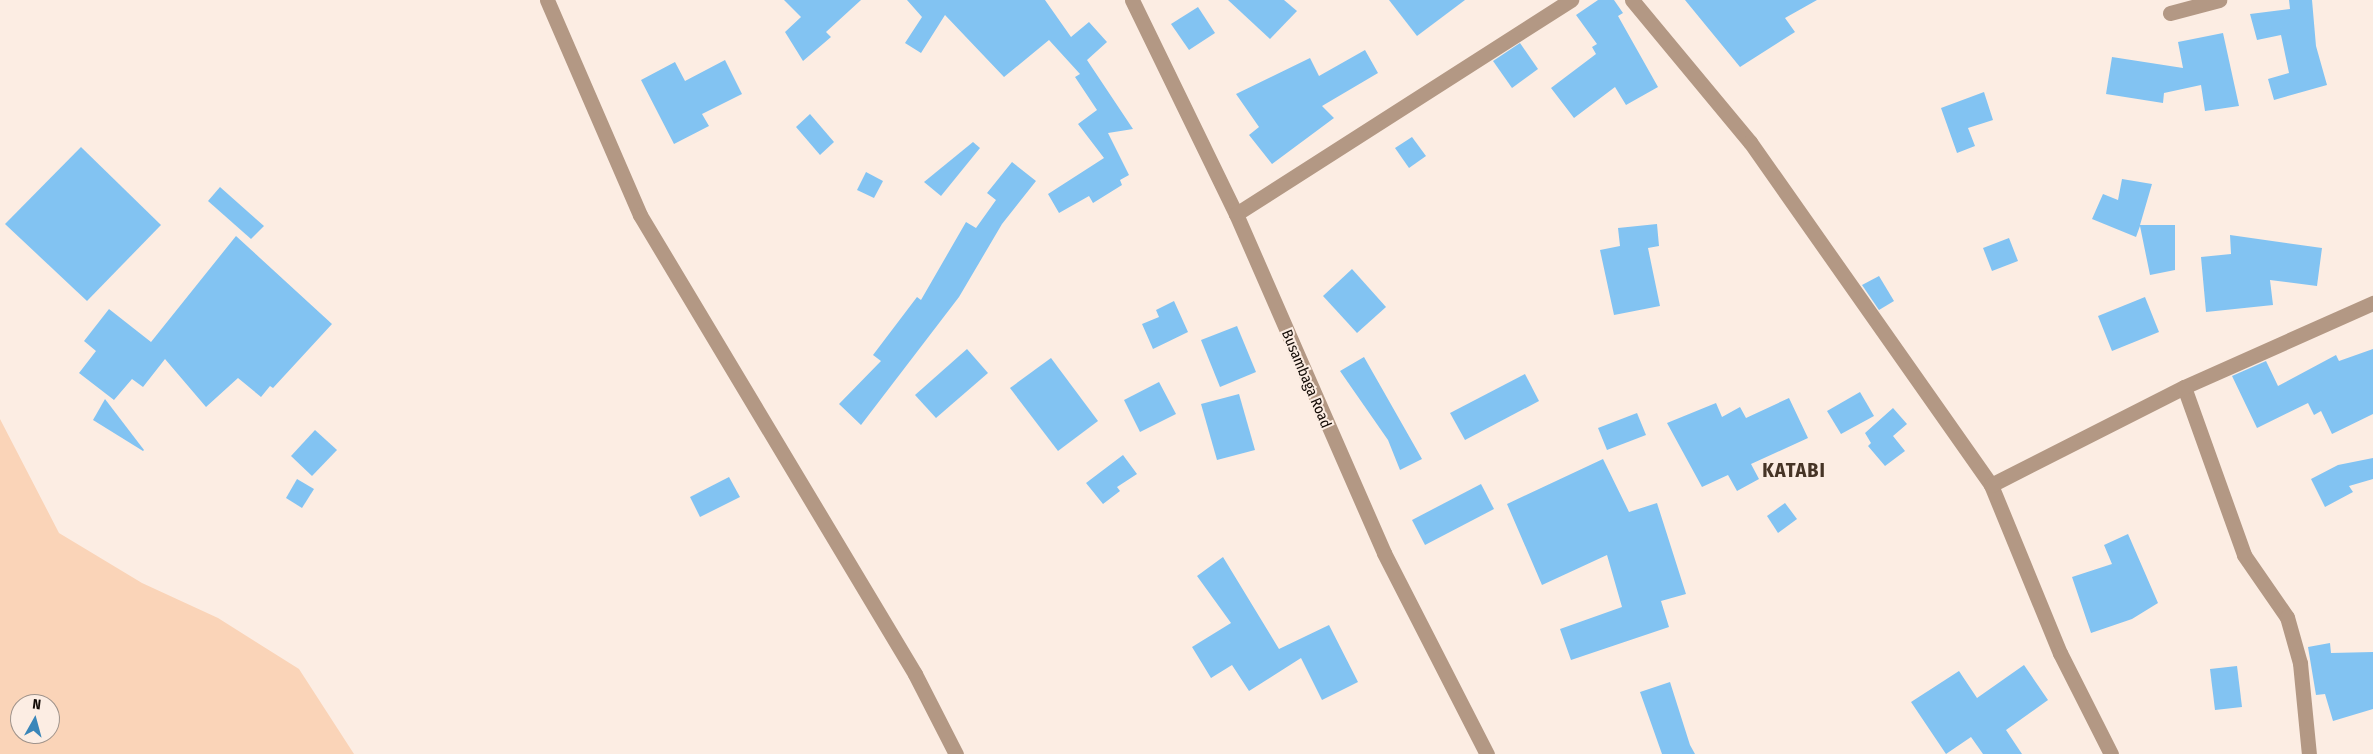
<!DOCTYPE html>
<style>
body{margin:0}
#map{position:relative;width:2373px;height:754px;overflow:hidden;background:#fcede3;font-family:"Fira Sans Condensed",sans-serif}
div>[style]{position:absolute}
.green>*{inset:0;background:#fad4b8}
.building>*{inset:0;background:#82c3f2}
.minor>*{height:15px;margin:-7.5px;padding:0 7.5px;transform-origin:7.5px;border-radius:7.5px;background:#b39884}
span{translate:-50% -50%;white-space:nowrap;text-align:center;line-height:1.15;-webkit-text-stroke:4px #fcede3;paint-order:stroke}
.street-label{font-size:15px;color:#130b06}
.district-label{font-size:20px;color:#463426;font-weight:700;letter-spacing:1px}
.north{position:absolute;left:10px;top:694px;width:50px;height:50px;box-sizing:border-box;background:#fcede3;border:1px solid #9f938b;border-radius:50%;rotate:7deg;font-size:14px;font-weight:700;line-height:20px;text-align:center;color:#130b06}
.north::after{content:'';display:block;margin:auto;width:18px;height:22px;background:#3a86b9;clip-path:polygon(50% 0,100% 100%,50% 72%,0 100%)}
</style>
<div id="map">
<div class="green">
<div style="clip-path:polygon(evenodd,0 419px,59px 533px,142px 583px,218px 618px,299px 669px,354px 754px,0 754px,0 419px,20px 704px,50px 704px,50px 734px,20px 734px,20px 704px)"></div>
</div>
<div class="building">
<div style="clip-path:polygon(784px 0,861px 0,826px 32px,831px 37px,803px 61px,785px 32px,801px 17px)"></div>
<div style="clip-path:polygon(907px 0,1045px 0,1071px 37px,1089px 22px,1107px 42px,1087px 60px,1133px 129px,1108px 133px,1129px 175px,1120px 180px,1122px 185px,1093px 203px,1089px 196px,1059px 213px,1048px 194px,1104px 158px,1078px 124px,1097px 110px,1075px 77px,1080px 74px,1049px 40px,1004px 77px,945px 15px,921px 53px,905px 43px,922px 17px)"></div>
<div style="clip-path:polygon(1228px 0,1284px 0,1297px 11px,1270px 39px)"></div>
<div style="clip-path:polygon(1389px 0,1465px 0,1417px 36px)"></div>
<div style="clip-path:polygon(1598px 0,1614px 0,1623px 13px,1618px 16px,1658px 87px,1626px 105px,1615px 87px,1574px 118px,1551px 88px,1596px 54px,1592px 47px,1597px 44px,1576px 15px)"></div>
<div style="clip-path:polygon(1685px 0,1817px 0,1785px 18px,1795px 32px,1740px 67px)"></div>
<div style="clip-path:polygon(2289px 0,2312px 0,2316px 46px,2327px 85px,2274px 100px,2268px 79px,2289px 73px,2281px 35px,2257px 40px,2250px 14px,2290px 9px)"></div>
<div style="clip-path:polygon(1198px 7px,1215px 33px,1189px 50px,1171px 24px)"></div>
<div style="clip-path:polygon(2223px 33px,2239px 106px,2205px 111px,2201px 85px,2164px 93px,2163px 103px,2106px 94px,2112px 57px,2183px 68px,2178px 42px)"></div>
<div style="clip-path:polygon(1520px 43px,1538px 69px,1512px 88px,1493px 61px)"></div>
<div style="clip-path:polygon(1365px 50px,1378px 73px,1322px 106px,1334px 118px,1272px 164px,1249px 135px,1259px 127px,1236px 94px,1310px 58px,1319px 76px)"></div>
<div style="clip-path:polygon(725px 60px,742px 94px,702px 114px,709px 126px,674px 144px,641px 80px,675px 62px,685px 81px)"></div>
<div style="clip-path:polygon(1984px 92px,1993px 120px,1968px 128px,1975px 146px,1957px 153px,1941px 108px)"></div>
<div style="clip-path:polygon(810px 114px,834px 142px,820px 155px,796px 127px)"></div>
<div style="clip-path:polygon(1412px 137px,1426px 156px,1409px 168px,1395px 148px)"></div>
<div style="clip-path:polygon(973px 142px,980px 148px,941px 196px,924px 182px)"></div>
<div style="clip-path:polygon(81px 147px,161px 225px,87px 301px,5px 224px)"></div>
<div style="clip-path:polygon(1012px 162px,1036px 181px,1002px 224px,959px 297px,861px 425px,839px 404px,881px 361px,873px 355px,917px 297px,921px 300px,966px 222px,976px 228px,996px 200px,987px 193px)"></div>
<div style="clip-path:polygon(866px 172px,883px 181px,874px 198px,857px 190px)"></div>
<div style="clip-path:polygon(2122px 179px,2152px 184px,2140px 225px,2175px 225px,2175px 270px,2150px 275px,2140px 226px,2136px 237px,2092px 219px,2103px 194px,2118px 200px)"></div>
<div style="clip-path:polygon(220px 187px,264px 226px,251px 239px,208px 201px)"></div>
<div style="clip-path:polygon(1657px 224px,1659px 246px,1648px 248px,1660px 306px,1614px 315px,1600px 250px,1620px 246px,1618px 228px)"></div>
<div style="clip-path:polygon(2230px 235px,2322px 248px,2317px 286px,2270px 280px,2273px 305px,2206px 312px,2201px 257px,2231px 254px)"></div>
<div style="clip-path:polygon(236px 236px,332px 324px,273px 388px,270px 386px,261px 397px,238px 378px,206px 407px,165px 359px,143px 387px,132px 379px,114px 400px,79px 373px,96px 351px,84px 341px,109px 309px,151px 342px)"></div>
<div style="clip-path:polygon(2009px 238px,2018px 261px,1992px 271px,1983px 248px)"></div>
<div style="clip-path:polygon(1352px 269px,1386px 307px,1357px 333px,1323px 296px)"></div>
<div style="clip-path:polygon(1879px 276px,1894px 301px,1879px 310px,1862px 285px)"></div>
<div style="clip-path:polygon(2145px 297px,2159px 332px,2112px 351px,2098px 316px)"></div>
<div style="clip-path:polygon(1174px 301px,1188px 332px,1153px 349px,1142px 324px,1159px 317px,1156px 310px)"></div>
<div style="clip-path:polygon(1237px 326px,1256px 372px,1220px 387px,1201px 340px)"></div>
<div style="clip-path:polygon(967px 349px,988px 373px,936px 418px,915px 395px)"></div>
<div style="clip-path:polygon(2373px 349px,2373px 414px,2332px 434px,2321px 411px,2314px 415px,2308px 403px,2257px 428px,2232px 376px,2266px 361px,2278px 386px,2336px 355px,2339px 361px)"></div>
<div style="clip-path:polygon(1364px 357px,1422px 459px,1400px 470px,1388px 440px,1340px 371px)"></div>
<div style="clip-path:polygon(1051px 358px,1098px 421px,1058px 451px,1010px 388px)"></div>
<div style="clip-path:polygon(1525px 374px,1539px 401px,1465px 440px,1450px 413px)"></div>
<div style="clip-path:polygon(1159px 382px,1176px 414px,1140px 432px,1124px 400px)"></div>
<div style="clip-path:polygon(1860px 392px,1874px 416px,1841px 434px,1827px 411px)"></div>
<div style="clip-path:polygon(1239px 394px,1255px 450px,1217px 460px,1201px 404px)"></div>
<div style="clip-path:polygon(1789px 398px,1808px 438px,1751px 464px,1759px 479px,1737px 491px,1728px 475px,1702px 487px,1667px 423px,1716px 403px,1722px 417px,1740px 407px,1746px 418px)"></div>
<div style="clip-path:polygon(105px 399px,144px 450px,143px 451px,93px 420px)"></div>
<div style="clip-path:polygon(1893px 408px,1907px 424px,1893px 436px,1905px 451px,1885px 466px,1868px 446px,1871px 443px,1865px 433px)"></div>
<div style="clip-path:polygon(1637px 413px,1646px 435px,1607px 450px,1598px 428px)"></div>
<div style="clip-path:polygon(315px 430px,337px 450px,312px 476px,291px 456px)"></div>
<div style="clip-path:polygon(1123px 455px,1137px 474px,1117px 487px,1120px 491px,1103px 504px,1086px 483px)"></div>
<div style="clip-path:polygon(2373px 458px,2373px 479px,2349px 486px,2353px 492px,2325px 507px,2311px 479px,2338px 465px)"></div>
<div style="clip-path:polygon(1603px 459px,1629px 512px,1657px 503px,1686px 594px,1661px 601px,1669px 627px,1571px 660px,1560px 629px,1622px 607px,1607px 555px,1542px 585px,1507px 504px)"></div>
<div style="clip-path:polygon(729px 477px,740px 497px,700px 517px,690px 497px)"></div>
<div style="clip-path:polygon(297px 479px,314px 489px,302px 508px,286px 498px)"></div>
<div style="clip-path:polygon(1481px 484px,1494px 509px,1425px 545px,1412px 520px)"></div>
<div style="clip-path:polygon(1785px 503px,1797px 519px,1778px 533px,1767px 516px)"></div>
<div style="clip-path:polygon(2128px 534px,2158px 603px,2132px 619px,2091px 633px,2072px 577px,2112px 564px,2104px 545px)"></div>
<div style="clip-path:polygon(1223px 557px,1279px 649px,1329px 625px,1358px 682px,1322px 700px,1301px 658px,1249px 691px,1232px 665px,1211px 678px,1192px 647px,1231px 623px,1197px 576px)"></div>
<div style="clip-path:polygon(2330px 643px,2331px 653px,2373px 652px,2373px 709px,2333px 721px,2325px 694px,2316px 695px,2308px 647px)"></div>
<div style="clip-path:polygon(2024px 665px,2048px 700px,2006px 730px,2022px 754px,1983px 754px,1971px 737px,1946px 754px,1911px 702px,1959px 671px,1977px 698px)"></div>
<div style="clip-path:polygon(2237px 666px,2242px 707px,2215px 710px,2210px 669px)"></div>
<div style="clip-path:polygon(1670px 682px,1690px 745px,1695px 754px,1662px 754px,1640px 692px)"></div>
</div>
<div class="minor">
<div style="left:547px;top:0;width:234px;rotate:66.6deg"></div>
<div style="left:640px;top:215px;width:535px;rotate:59.07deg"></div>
<div style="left:915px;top:674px;width:90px;rotate:62.9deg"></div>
<div style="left:1132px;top:0;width:238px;rotate:64.1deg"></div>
<div style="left:1236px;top:214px;width:370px;rotate:66.4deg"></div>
<div style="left:1384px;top:553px;width:226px;rotate:62.9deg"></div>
<div style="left:1632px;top:0;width:185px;rotate:50.3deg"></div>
<div style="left:1750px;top:142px;width:419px;rotate:54.9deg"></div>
<div style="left:1991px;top:485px;width:182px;rotate:67.7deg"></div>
<div style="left:2060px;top:653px;width:113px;rotate:63.2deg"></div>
<div style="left:2170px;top:13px;width:51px;rotate:-14.9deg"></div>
<div style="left:1236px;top:214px;width:398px;rotate:-32.6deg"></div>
<div style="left:2184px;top:387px;width:178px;rotate:70.3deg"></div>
<div style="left:2244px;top:555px;width:75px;rotate:55.3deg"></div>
<div style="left:2287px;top:617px;width:48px;rotate:74.2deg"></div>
<div style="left:2300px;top:663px;width:91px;rotate:84.4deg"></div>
<div style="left:1991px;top:485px;width:216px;rotate:-26.9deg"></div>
<div style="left:2184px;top:387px;width:207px;rotate:-24deg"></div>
</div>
<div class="street-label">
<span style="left:1306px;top:379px;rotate:67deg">Busambaga Road</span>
</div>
<div class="district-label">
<span style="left:1794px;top:470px">KATABI</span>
</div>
<div class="north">N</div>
</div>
